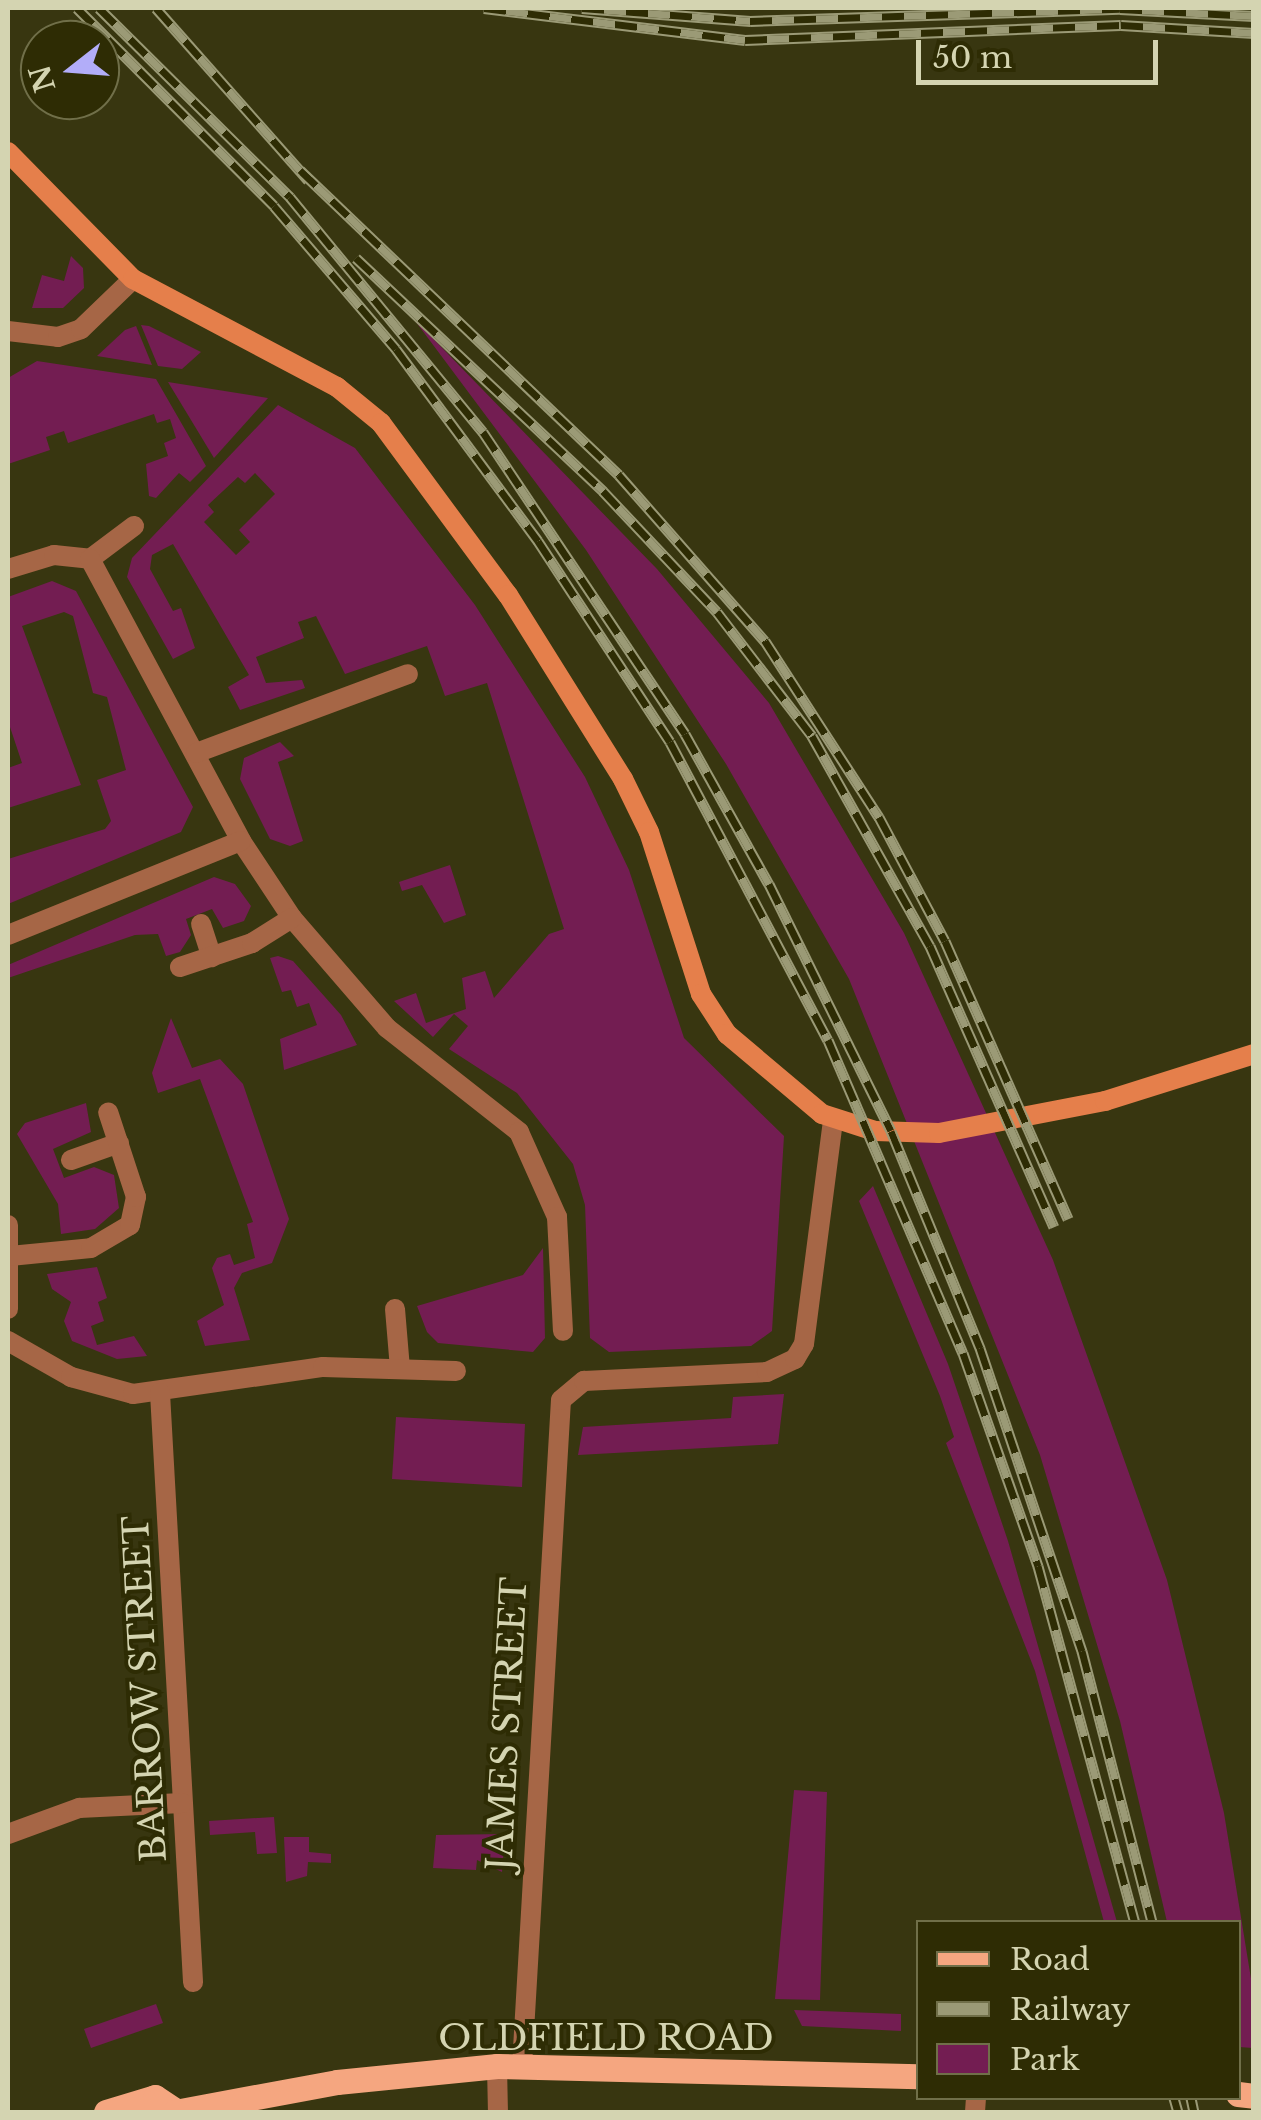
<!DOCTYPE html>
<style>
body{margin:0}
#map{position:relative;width:1261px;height:2120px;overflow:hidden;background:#383610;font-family:"Libre Baskerville",serif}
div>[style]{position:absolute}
.green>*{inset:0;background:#731d52}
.minor>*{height:20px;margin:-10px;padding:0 10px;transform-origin:10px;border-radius:10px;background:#a66646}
.secondary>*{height:20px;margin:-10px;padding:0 10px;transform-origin:10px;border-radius:10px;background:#e57f4b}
.primary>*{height:25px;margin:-12.5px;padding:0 12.5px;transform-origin:12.5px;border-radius:12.5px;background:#f5a680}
.rail>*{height:11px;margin-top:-5.5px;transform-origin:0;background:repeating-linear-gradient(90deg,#2e2c04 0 22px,#9b9a76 0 44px);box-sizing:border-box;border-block:2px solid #9b9a76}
span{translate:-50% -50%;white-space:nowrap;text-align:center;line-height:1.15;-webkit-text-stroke:8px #2e2c04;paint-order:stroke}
.street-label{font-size:35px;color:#d4d4b1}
.frame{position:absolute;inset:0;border:10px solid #d4d4b1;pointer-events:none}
.legend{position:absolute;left:916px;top:1920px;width:325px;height:180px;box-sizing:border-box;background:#2e2c04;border:2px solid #706f49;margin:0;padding:12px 18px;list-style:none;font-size:30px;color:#d4d4b1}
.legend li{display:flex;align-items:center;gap:20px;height:50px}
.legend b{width:50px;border:2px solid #706f49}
.north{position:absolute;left:20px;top:20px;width:100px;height:100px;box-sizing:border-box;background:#2e2c04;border:2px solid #706f49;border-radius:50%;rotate:253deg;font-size:28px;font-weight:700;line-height:40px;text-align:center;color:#d4d4b1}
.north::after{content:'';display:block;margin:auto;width:35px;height:45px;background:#b2adf9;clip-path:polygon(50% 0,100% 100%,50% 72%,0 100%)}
.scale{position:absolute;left:916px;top:40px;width:242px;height:45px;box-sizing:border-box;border:5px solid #d4d4b1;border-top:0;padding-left:12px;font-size:30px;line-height:35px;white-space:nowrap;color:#d4d4b1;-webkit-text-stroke:8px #2e2c04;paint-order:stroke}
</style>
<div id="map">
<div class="green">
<div style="clip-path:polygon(71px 256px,83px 268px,84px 288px,63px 308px,32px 308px,42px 275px,64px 281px)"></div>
<div style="clip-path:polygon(413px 318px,657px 569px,769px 703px,904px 933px,1053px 1260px,1167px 1580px,1224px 1813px,1253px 1991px,1253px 2048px,1239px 2047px,1238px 1922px,1167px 1922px,1120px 1721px,1040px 1455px,849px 979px,726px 764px,586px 550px)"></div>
<div style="clip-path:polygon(141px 325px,149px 326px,201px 352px,182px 369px,158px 366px)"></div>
<div style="clip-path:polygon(136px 326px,152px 365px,97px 356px,125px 330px)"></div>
<div style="clip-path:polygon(37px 361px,156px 379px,206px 466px,190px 482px,179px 473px,156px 498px,149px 496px,146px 464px,168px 456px,164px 443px,176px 438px,170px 419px,157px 423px,154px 414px,68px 443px,64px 431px,46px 437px,50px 450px,8px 464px,8px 378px)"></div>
<div style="clip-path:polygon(168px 382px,268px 398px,214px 458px)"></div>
<div style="clip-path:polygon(evenodd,278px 405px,355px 448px,475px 605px,585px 777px,629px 870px,684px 1038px,784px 1136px,772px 1331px,751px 1346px,609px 1352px,590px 1338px,585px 1205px,573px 1164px,517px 1093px,449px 1049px,468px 1026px,454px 1014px,433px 1037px,394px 1001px,416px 993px,426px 1023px,466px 1009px,462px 978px,485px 971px,494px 998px,549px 934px,564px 929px,487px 683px,445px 696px,427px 646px,345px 674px,316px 616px,298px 622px,304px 638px,256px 657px,266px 683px,302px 680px,305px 688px,240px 710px,228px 687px,249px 675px,173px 544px,152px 555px,150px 569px,173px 611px,181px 608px,195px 648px,173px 659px,127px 577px,132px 558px,278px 405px,255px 473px,275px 494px,239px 530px,250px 542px,236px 555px,204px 522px,214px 512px,208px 505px,238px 477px,245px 483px,255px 473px)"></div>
<div style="clip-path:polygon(52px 581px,76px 591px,193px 807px,181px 832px,8px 904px,8px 859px,105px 829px,111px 821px,97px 780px,126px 770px,107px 697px,93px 693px,73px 616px,64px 612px,22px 626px,81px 785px,8px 808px,8px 768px,22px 763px,8px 721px,8px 597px)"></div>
<div style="clip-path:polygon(280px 742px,294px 756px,278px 762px,303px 841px,290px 846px,270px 839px,240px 779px,244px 758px)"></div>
<div style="clip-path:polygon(450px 865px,466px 915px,444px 923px,422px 885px,402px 891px,399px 882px)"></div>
<div style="clip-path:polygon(214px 877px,235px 884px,251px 906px,244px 921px,223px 928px,212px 909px,186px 919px,191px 935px,180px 952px,166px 956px,158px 934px,135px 935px,8px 978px,8px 965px)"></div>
<div style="clip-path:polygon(278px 956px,293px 961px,341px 1015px,357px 1045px,284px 1070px,280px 1039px,317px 1025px,309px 1003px,297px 1007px,291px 990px,282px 992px,270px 958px)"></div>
<div style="clip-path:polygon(171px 1018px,192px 1068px,220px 1059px,243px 1084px,289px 1219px,272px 1263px,242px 1273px,234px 1288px,250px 1340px,205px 1346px,197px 1321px,224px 1305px,212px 1268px,217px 1258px,230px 1254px,234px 1265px,255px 1258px,247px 1224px,253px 1222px,200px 1079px,158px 1093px,152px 1073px)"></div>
<div style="clip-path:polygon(86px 1103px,91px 1132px,53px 1149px,64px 1178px,94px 1167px,114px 1175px,119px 1208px,95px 1229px,61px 1234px,58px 1204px,17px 1134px,25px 1123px)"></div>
<div style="clip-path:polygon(873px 1186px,948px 1364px,1008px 1541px,1117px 1922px,1104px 1922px,1035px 1671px,946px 1443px,954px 1437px,940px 1396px,859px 1201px)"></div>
<div style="clip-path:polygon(543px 1248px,545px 1338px,533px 1352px,438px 1343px,427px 1332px,417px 1306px,523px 1275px)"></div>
<div style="clip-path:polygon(97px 1267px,107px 1298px,98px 1302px,104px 1321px,91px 1326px,97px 1345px,134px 1336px,147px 1356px,117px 1359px,72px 1341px,64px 1321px,71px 1302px,52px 1289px,47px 1274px)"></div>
<div style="clip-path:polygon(784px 1394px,778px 1444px,578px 1455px,583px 1427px,731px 1418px,733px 1397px)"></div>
<div style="clip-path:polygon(396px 1417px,525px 1424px,522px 1487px,392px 1479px)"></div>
<div style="clip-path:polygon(794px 1790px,827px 1792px,820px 2000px,775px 1999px)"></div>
<div style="clip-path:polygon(274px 1817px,277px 1853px,257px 1854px,255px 1832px,210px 1835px,209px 1821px)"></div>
<div style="clip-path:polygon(505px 1834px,502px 1872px,477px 1860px,476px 1870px,433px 1868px,436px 1835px)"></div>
<div style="clip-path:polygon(284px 1837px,309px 1837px,309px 1852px,331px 1854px,331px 1863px,308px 1862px,307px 1876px,286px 1882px)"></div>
<div style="clip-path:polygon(156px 2004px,163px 2023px,91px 2048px,84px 2029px)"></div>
<div style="clip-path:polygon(794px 2010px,901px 2014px,901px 2031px,802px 2026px)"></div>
</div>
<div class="minor">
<div style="left:8px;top:331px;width:50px;rotate:6.8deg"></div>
<div style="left:58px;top:337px;width:24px;rotate:-19deg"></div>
<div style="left:81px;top:329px;width:72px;rotate:-43.9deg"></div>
<div style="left:90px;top:559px;width:55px;rotate:-36.9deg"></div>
<div style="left:8px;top:569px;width:48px;rotate:-16.9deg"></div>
<div style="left:54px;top:555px;width:36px;rotate:6deg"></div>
<div style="left:90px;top:559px;width:320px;rotate:61.8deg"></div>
<div style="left:241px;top:841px;width:92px;rotate:56.5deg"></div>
<div style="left:292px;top:918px;width:145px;rotate:49.2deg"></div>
<div style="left:387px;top:1028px;width:168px;rotate:38.2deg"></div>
<div style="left:519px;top:1132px;width:93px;rotate:65.9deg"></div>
<div style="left:557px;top:1217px;width:114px;rotate:87deg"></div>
<div style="left:196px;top:753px;width:226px;rotate:-20.4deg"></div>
<div style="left:201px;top:924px;width:35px;rotate:72deg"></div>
<div style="left:8px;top:935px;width:251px;rotate:-22deg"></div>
<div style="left:180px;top:967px;width:76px;rotate:-18.4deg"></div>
<div style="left:252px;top:943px;width:47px;rotate:-32deg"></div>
<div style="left:71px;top:1160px;width:51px;rotate:-19.5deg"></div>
<div style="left:8px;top:1225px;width:84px;rotate:90deg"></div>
<div style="left:10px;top:1256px;width:81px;rotate:-5.6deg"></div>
<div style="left:91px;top:1248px;width:45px;rotate:-30.5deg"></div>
<div style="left:130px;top:1225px;width:29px;rotate:-78deg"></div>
<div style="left:136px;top:1197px;width:89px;rotate:-108.2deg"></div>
<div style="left:395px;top:1309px;width:59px;rotate:85.2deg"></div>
<div style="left:8px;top:1341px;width:73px;rotate:29.7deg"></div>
<div style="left:71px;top:1377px;width:64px;rotate:15.3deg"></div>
<div style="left:133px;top:1394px;width:192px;rotate:-8.1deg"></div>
<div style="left:323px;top:1367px;width:133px;rotate:1.7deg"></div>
<div style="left:160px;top:1393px;width:590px;rotate:86.79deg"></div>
<div style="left:8px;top:1834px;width:76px;rotate:-20.1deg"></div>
<div style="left:79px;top:1808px;width:103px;rotate:-2.8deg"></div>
<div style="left:497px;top:2066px;width:46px;rotate:88.8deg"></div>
<div style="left:522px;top:2066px;width:667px;rotate:-86.65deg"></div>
<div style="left:561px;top:1400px;width:30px;rotate:-40deg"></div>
<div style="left:584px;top:1381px;width:183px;rotate:-2.8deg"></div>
<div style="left:767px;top:1372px;width:31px;rotate:-25deg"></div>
<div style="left:795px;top:1359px;width:17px;rotate:-59deg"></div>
<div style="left:804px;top:1344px;width:225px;rotate:-82.6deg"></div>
<div style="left:975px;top:2112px;width:14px;rotate:-86deg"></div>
</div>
<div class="secondary">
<div style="left:8px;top:152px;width:178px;rotate:45.5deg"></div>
<div style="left:133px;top:279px;width:231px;rotate:27.9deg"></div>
<div style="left:337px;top:387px;width:57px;rotate:39.3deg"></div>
<div style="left:381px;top:423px;width:214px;rotate:53.6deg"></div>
<div style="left:508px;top:595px;width:217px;rotate:58deg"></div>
<div style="left:623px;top:779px;width:59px;rotate:63.9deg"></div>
<div style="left:649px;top:832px;width:170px;rotate:72.2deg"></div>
<div style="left:701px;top:994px;width:48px;rotate:57deg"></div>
<div style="left:727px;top:1034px;width:124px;rotate:40.1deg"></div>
<div style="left:822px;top:1114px;width:56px;rotate:17.8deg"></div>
<div style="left:875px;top:1131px;width:64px;rotate:1.8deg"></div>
<div style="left:939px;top:1133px;width:169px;rotate:-10.9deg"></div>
<div style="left:1105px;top:1101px;width:156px;rotate:-17.5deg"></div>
</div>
<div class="primary">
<div style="left:1238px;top:2094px;width:16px;rotate:7deg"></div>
<div style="left:106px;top:2112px;width:51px;rotate:-17deg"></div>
<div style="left:155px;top:2097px;width:25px;rotate:34deg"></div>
<div style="left:175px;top:2112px;width:165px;rotate:-10.5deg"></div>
<div style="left:337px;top:2082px;width:161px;rotate:-5.7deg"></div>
<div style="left:497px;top:2066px;width:421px;rotate:1.4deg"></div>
</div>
<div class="rail">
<div style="left:77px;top:8px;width:279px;rotate:45.1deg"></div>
<div style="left:274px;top:206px;width:188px;rotate:49.5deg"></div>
<div style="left:396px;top:349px;width:239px;rotate:53.5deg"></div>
<div style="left:538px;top:541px;width:240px;rotate:56.7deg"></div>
<div style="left:670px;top:742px;width:337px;rotate:62.1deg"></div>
<div style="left:828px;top:1040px;width:341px;rotate:66.7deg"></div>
<div style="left:963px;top:1353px;width:226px;rotate:70.6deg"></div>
<div style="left:1038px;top:1566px;width:369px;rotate:74.8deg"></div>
<div style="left:99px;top:8px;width:269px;rotate:44.7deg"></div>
<div style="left:290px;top:197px;width:304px;rotate:50.6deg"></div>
<div style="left:483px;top:432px;width:363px;rotate:56.2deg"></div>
<div style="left:685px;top:734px;width:172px;rotate:60.8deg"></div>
<div style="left:769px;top:884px;width:275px;rotate:63.7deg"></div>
<div style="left:891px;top:1131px;width:235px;rotate:67.7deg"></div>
<div style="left:980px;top:1348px;width:320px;rotate:71.4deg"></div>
<div style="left:1082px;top:1651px;width:280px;rotate:75.5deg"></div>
<div style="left:156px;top:8px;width:230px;rotate:48.5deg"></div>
<div style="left:484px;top:8px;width:263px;rotate:7deg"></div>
<div style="left:745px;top:40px;width:376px;rotate:-2.3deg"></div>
<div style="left:1121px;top:25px;width:133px;rotate:3.4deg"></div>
<div style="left:582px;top:8px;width:169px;rotate:4.4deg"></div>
<div style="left:750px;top:21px;width:370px;rotate:-1.9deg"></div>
<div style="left:1120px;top:9px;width:134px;rotate:3deg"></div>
<div style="left:300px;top:170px;width:441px;rotate:43.7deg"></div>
<div style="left:619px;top:475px;width:221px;rotate:48.7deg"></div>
<div style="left:765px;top:641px;width:210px;rotate:57.1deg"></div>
<div style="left:879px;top:817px;width:140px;rotate:62deg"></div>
<div style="left:945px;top:941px;width:304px;rotate:66.1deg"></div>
<div style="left:356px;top:258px;width:340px;rotate:43.3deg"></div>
<div style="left:603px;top:491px;width:166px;rotate:46.7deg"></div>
<div style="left:717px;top:612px;width:156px;rotate:52.5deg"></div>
<div style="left:812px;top:736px;width:241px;rotate:60.7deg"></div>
<div style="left:930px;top:946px;width:307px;rotate:66.2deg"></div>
<div style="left:1174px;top:2098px;width:15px;rotate:74deg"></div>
<div style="left:1191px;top:2098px;width:14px;rotate:78deg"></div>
</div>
<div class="street-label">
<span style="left:145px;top:1689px;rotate:-93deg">BARROW STREET</span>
<span style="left:507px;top:1724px;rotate:-87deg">JAMES STREET</span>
<span style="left:606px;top:2038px">OLDFIELD ROAD</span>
</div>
<div class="frame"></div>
<ul class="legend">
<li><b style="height:12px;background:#f5a680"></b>Road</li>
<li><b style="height:12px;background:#9b9a76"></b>Railway</li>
<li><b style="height:28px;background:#731d52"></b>Park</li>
</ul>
<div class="north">N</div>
<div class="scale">50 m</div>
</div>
